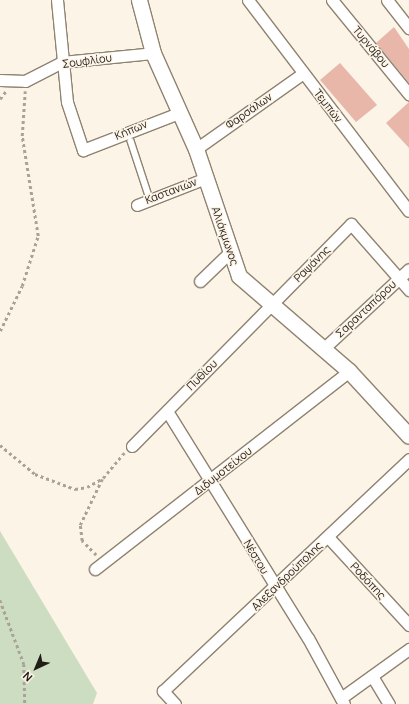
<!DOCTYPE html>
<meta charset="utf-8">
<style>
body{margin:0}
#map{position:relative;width:409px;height:704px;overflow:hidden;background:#fdf4e8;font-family:Manrope,sans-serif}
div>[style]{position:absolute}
.green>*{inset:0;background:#cdddc1}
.building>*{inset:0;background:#e8b7a9}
.path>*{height:2.5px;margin-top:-1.25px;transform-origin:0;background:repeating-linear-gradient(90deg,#a9a297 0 3px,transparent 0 6px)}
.roads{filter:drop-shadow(1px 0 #8f8370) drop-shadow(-1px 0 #8f8370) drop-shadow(0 1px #8f8370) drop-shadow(0 -1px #8f8370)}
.lane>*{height:5.5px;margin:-2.75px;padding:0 2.75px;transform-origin:2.75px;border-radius:2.75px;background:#fff}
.street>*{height:11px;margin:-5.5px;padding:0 5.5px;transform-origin:5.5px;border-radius:5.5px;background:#fff}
.secondary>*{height:15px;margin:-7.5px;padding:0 7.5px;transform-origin:7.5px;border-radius:7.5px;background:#fff}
span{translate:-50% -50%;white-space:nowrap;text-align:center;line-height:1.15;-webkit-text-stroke:3px #fdf4e8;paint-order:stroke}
.street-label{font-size:11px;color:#221d15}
.north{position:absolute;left:16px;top:648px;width:40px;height:40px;-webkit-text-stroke:3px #fdf4e8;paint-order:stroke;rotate:224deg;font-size:11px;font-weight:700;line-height:16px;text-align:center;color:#221d15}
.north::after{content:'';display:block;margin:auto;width:14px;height:18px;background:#221d15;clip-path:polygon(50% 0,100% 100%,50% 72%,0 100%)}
</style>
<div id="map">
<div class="green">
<div style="clip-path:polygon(0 531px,97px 693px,93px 704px,0 704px)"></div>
</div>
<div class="building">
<div style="clip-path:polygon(394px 27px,409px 49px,409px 83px,376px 43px)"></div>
<div style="clip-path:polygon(340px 63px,377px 105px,356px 122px,320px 80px)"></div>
<div style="clip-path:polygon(409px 102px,409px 148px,386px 123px)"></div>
</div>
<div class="path">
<div style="left:0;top:99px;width:10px;rotate:-53deg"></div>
<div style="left:0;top:331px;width:50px;rotate:-63.9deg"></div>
<div style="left:22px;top:286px;width:52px;rotate:-72.3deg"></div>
<div style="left:38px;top:236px;width:101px;rotate:-99.1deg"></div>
<div style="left:22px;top:136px;width:45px;rotate:-86.2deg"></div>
<div style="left:0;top:445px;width:45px;rotate:39.6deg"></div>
<div style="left:35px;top:474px;width:43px;rotate:20.6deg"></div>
<div style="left:75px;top:489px;width:12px;rotate:-9deg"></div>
<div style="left:87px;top:487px;width:18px;rotate:-29deg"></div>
<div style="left:103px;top:478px;width:33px;rotate:-50deg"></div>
<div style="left:96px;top:555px;width:20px;rotate:-135deg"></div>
<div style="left:82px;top:541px;width:16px;rotate:-97deg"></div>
<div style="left:80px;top:525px;width:51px;rotate:-64.4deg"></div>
<div style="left:0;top:600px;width:68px;rotate:69.4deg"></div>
<div style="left:24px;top:664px;width:40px;rotate:88.6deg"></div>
</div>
<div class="roads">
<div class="lane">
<div style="left:131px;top:141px;width:61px;rotate:71.9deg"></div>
</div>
<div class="street">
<div style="left:57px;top:0;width:102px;rotate:84.4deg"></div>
<div style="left:67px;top:102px;width:51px;rotate:71.6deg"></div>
<div style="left:83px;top:150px;width:103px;rotate:-21.1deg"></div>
<div style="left:248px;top:0;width:265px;rotate:52.7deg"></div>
<div style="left:332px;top:0;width:122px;rotate:50.7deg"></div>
<div style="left:387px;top:0;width:36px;rotate:52deg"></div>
<div style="left:0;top:80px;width:25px;rotate:2deg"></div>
<div style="left:25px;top:81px;width:42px;rotate:-27.2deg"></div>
<div style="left:62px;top:62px;width:91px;rotate:-5.6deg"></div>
<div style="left:196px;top:149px;width:130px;rotate:-35.3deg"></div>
<div style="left:137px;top:205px;width:74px;rotate:-21.4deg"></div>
<div style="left:200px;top:281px;width:42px;rotate:-44deg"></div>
<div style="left:323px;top:349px;width:117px;rotate:-42.9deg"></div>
<div style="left:167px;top:411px;width:267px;rotate:58.2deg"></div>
<div style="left:308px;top:638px;width:75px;rotate:61.4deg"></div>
<div style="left:132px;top:446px;width:312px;rotate:-45.4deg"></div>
<div style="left:351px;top:224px;width:88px;rotate:48.7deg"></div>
<div style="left:328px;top:537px;width:120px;rotate:47.4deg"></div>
<div style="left:95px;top:569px;width:322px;rotate:-37.9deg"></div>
<div style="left:372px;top:676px;width:33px;rotate:59deg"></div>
<div style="left:341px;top:698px;width:84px;rotate:-35.8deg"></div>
<div style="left:175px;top:704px;width:18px;rotate:-133deg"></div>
<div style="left:163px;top:691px;width:338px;rotate:-43.3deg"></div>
</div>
<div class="secondary">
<div style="left:139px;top:0;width:55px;rotate:75.2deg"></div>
<div style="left:153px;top:53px;width:105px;rotate:65.9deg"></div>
<div style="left:196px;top:149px;width:134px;rotate:71.3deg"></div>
<div style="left:239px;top:276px;width:145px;rotate:40.8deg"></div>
<div style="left:349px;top:371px;width:88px;rotate:47.3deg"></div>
</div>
</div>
<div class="street-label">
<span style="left:371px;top:47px;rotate:50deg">Τυρνάβου</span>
<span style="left:87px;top:61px;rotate:-8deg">Σουφλίου</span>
<span style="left:328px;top:106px;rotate:52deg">Τεμπών</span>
<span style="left:249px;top:111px;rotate:-35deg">Φαρσάλων</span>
<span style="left:131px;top:130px;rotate:-23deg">Κήπων</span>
<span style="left:171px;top:191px;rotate:-21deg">Καστανιών</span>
<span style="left:225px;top:236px;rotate:71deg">Αλιάκμωνος</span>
<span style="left:312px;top:264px;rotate:-45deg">Ραψάνης</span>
<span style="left:366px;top:309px;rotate:-43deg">Σαρανταπόρου</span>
<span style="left:202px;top:375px;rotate:-45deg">Πυθίου</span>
<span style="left:223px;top:471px;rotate:-38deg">Διδυμοτείχου</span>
<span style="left:256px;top:557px;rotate:59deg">Νέστου</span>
<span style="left:287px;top:576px;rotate:-44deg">Αλεξανδρούπολης</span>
<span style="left:368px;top:581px;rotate:47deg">Ροδόπης</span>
</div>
<div class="north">N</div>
</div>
